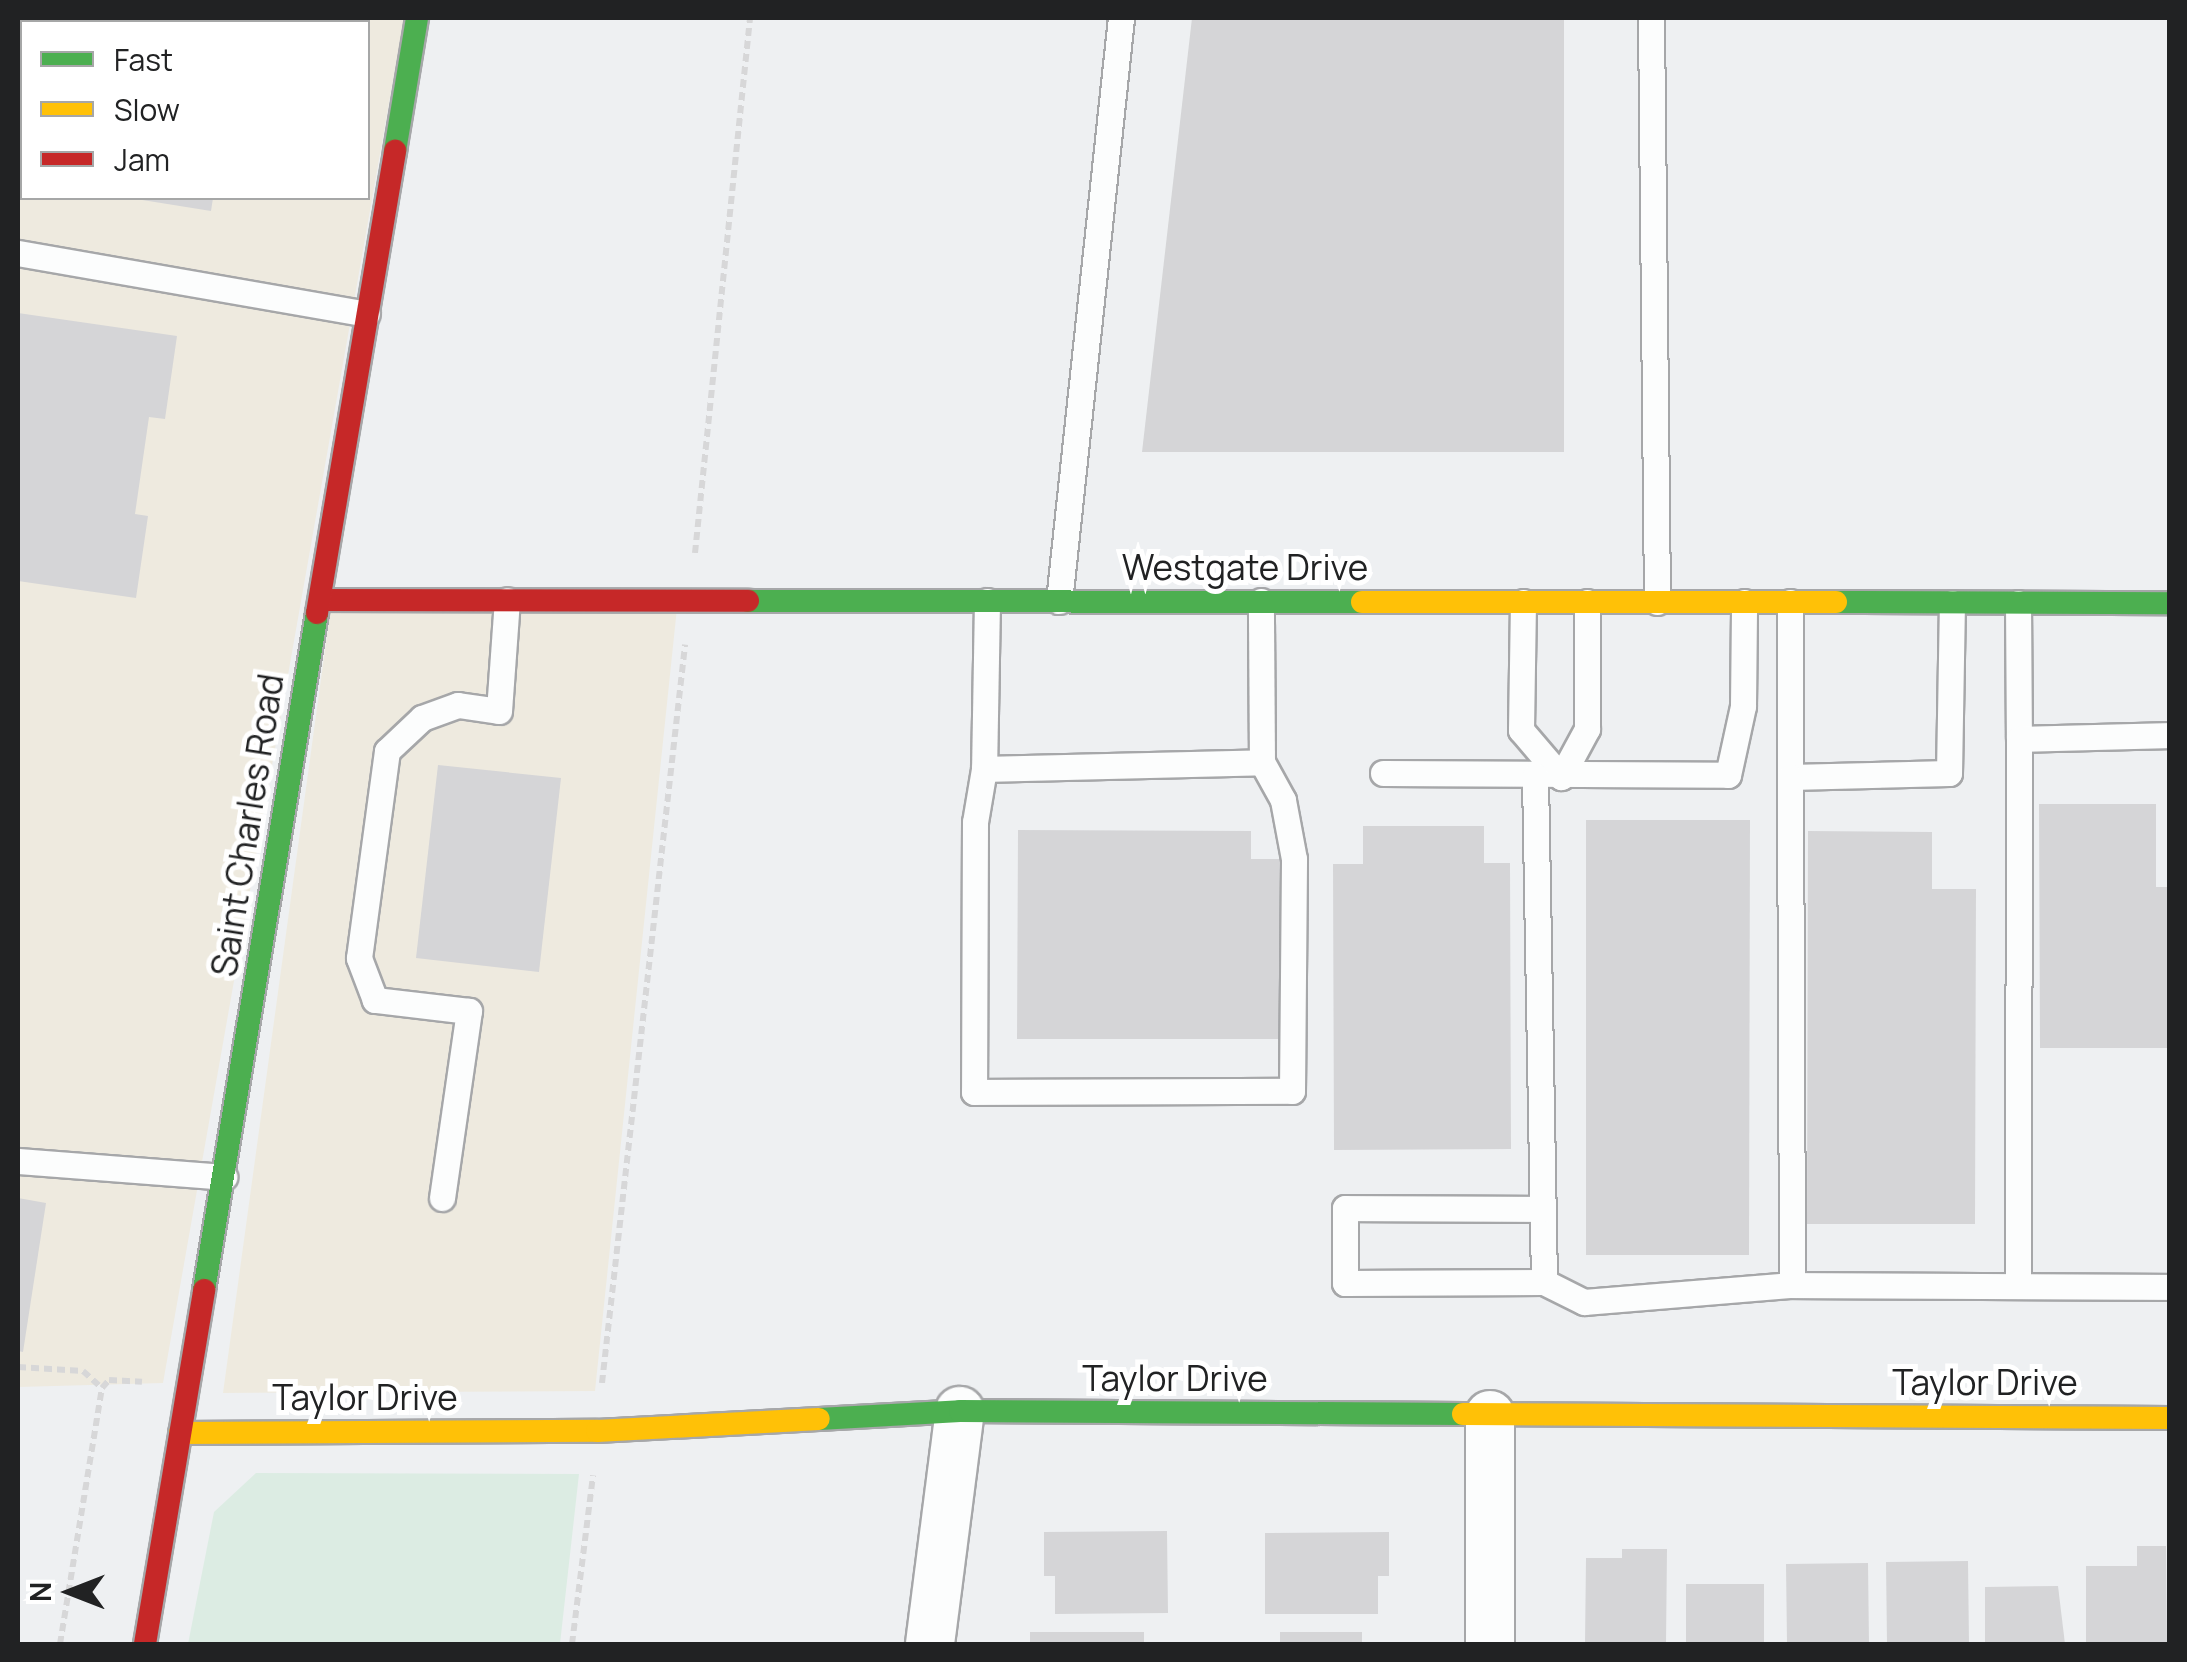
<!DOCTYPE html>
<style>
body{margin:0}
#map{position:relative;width:2187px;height:1662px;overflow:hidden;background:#eef0f2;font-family:Manrope,sans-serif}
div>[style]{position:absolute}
.commercial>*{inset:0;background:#eeeadf}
.green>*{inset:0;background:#dcece3}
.building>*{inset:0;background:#d5d5d7}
.path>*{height:6px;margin-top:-3px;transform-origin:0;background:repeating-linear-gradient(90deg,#d7d7d8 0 8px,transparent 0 13px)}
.roads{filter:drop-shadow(2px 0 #a6a7a9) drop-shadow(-2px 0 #a6a7a9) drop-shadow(0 2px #a6a7a9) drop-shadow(0 -2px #a6a7a9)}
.lane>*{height:25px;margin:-12.5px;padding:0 12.5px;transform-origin:12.5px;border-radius:12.5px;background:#fcfdfd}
.street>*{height:48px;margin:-24px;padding:0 24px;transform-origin:24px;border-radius:24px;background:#fcfdfd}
.fast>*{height:22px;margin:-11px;padding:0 11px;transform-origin:11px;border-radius:11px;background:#4caf50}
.slow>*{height:22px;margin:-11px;padding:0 11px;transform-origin:11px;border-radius:11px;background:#ffc107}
.jam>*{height:22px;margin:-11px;padding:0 11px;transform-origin:11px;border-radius:11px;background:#c62828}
span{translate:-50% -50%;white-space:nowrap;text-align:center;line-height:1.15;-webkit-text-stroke:10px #fff;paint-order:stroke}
.street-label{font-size:35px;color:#212223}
.frame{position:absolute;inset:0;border:20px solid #212223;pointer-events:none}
.legend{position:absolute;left:20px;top:20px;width:350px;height:180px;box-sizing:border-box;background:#fff;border:2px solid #a6a7a7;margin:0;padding:12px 18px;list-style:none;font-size:30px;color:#212223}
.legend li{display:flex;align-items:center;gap:20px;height:50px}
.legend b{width:50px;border:2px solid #a6a7a7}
.north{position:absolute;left:20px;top:1542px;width:100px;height:100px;-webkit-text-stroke:8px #fff;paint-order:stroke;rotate:270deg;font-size:28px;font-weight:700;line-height:40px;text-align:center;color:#212223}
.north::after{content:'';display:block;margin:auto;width:35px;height:45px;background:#212223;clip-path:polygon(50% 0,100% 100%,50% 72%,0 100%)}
</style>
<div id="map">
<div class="commercial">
<div style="clip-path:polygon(evenodd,18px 18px,404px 18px,163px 1383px,18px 1387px,18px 18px,22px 22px,368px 22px,368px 198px,22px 198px,22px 22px)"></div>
<div style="clip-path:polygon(331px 606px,677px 608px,595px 1391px,223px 1393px)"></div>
</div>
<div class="green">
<div style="clip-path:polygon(256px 1473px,579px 1474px,560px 1644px,188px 1644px,214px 1512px)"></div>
</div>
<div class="building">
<div style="clip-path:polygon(41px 18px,237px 18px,41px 22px)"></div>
<div style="clip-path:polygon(1192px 18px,1564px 18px,1564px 452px,1142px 452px)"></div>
<div style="clip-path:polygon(18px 99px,22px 100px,22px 185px,18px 185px)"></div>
<div style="clip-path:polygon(130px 198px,213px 198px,211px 211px)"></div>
<div style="clip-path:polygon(18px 313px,177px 336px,165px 419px,149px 417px,135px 514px,148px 516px,136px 598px,18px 581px)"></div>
<div style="clip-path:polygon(438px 765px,561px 778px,539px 972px,416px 958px)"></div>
<div style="clip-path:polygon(2039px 804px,2156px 804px,2156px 887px,2170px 887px,2170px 1048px,2040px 1048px)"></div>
<div style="clip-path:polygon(1586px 820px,1750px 820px,1749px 1255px,1586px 1255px)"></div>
<div style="clip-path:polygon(1363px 826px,1484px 826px,1484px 863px,1510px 863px,1511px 1149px,1334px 1150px,1333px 864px,1363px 864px)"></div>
<div style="clip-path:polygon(1018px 830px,1251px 831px,1251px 859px,1280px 859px,1279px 1039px,1017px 1039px)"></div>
<div style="clip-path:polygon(1808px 831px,1932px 832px,1932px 889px,1976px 889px,1975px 1224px,1807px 1224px)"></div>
<div style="clip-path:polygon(18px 1198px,46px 1203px,23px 1352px,18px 1351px)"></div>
<div style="clip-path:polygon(1167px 1531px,1168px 1613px,1055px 1614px,1055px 1576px,1044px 1576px,1044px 1532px)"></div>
<div style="clip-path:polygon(1389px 1532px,1389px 1576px,1378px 1576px,1378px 1614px,1265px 1614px,1265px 1533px)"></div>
<div style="clip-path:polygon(2137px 1546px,2166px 1546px,2167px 1644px,2086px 1644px,2086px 1566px,2137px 1566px)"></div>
<div style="clip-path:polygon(1622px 1549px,1667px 1549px,1666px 1644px,1585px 1644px,1586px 1558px,1622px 1558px)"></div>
<div style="clip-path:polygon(1968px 1561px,1969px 1644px,1887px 1644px,1886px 1562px)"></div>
<div style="clip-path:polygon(1868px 1563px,1869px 1644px,1787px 1644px,1786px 1564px)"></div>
<div style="clip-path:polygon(1686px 1584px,1764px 1584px,1764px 1644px,1686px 1644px)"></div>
<div style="clip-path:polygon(2058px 1586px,2065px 1644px,1985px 1644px,1985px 1587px)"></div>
<div style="clip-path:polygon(1030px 1632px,1144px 1632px,1144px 1644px,1030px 1644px)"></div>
<div style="clip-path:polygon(1280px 1632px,1362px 1632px,1362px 1644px,1280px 1644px)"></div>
</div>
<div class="path">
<div style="left:695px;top:553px;width:538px;rotate:-84.13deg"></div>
<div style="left:18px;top:1367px;width:65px;rotate:3.5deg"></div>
<div style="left:83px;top:1371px;width:25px;rotate:42deg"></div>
<div style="left:602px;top:1383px;width:743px;rotate:-83.58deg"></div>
<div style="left:60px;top:1644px;width:259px;rotate:-80.7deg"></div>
<div style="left:102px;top:1388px;width:11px;rotate:-49deg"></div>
<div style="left:109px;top:1380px;width:33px;rotate:3deg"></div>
<div style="left:572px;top:1644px;width:170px;rotate:-82.9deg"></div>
</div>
<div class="roads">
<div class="lane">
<div style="left:1651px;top:18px;width:584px;rotate:89.41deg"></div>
<div style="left:18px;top:253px;width:354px;rotate:9.9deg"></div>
<div style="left:987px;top:601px;width:168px;rotate:91deg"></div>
<div style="left:984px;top:769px;width:278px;rotate:-1.4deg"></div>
<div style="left:1262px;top:762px;width:161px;rotate:-90.4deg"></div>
<div style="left:1059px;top:601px;width:586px;rotate:-83.93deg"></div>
<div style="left:1523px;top:602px;width:128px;rotate:90.9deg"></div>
<div style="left:1521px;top:730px;width:62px;rotate:49.6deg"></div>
<div style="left:1561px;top:777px;width:55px;rotate:-61.6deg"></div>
<div style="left:1587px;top:729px;width:127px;rotate:-90deg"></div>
<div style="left:1790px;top:602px;width:175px;rotate:90deg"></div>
<div style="left:1790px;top:777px;width:159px;rotate:-1.4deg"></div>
<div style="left:1949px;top:773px;width:170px;rotate:-89deg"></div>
<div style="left:2018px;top:603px;width:136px;rotate:89.6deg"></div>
<div style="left:2019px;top:739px;width:151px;rotate:-1.5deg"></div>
<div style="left:984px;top:769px;width:54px;rotate:99.6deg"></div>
<div style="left:975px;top:822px;width:270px;rotate:90.2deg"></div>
<div style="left:974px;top:1092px;width:318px;rotate:-0.2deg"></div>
<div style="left:1292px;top:1091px;width:232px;rotate:-89.5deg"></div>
<div style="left:1294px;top:859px;width:60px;rotate:-100.6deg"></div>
<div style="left:1283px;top:800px;width:43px;rotate:-118.9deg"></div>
<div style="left:1383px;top:773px;width:345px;rotate:0.3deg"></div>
<div style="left:1728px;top:775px;width:71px;rotate:-77.7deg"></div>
<div style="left:1743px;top:706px;width:104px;rotate:-89.4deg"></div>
<div style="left:1535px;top:776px;width:506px;rotate:88.98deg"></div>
<div style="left:1790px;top:777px;width:508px;rotate:89.77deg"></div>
<div style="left:1792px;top:1285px;width:378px;rotate:0.3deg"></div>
<div style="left:18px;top:1161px;width:207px;rotate:4.4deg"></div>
<div style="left:442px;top:1198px;width:189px;rotate:-81.8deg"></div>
<div style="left:469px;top:1011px;width:95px;rotate:-173.3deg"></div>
<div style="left:375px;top:1000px;width:45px;rotate:-110.9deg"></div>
<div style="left:359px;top:958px;width:209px;rotate:-82.3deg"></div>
<div style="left:387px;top:751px;width:48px;rotate:-43.3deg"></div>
<div style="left:422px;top:718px;width:38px;rotate:-20deg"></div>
<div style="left:458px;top:705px;width:41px;rotate:8.3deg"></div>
<div style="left:499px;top:711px;width:111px;rotate:-85.9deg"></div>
<div style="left:1543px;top:1209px;width:198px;rotate:-179.7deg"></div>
<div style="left:1345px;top:1208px;width:75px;rotate:90deg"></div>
<div style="left:1345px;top:1283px;width:199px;rotate:-0.3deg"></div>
<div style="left:1544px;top:1282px;width:45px;rotate:26.6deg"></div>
<div style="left:1584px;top:1302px;width:209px;rotate:-4.7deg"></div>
<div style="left:2018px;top:1286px;width:547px;rotate:-89.9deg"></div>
</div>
<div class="street">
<div style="left:930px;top:1644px;width:235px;rotate:-82.7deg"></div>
<div style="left:1490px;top:1644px;width:229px;rotate:-90deg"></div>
</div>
<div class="fast">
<div style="left:395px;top:151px;width:135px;rotate:-80.6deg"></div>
<div style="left:748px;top:601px;width:614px;rotate:0.09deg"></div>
<div style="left:1836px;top:602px;width:334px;rotate:0.2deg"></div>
<div style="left:204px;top:1290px;width:686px;rotate:-80.52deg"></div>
<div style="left:819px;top:1419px;width:141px;rotate:-3.2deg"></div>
<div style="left:960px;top:1411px;width:503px;rotate:0.34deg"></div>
</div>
<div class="slow">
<div style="left:1362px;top:602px;width:474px"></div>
<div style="left:1463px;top:1414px;width:707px;rotate:0.32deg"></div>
<div style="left:180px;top:1433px;width:417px;rotate:-0.3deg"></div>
<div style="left:597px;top:1431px;width:222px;rotate:-3.1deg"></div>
</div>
<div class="jam">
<div style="left:320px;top:600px;width:428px;rotate:0.1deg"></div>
<div style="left:317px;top:613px;width:469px;rotate:-80.4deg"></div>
<div style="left:145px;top:1644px;width:359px;rotate:-80.5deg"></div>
</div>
</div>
<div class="street-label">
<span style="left:1245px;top:567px">Westgate Drive</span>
<span style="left:247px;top:825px;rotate:-81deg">Saint Charles Road</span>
<span style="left:1175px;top:1378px">Taylor Drive</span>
<span style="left:1985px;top:1382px">Taylor Drive</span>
<span style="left:365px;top:1397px">Taylor Drive</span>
</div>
<div class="frame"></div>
<ul class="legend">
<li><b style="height:12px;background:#4caf50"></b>Fast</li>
<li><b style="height:12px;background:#ffc107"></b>Slow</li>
<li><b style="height:12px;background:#c62828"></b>Jam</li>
</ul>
<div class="north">N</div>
</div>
